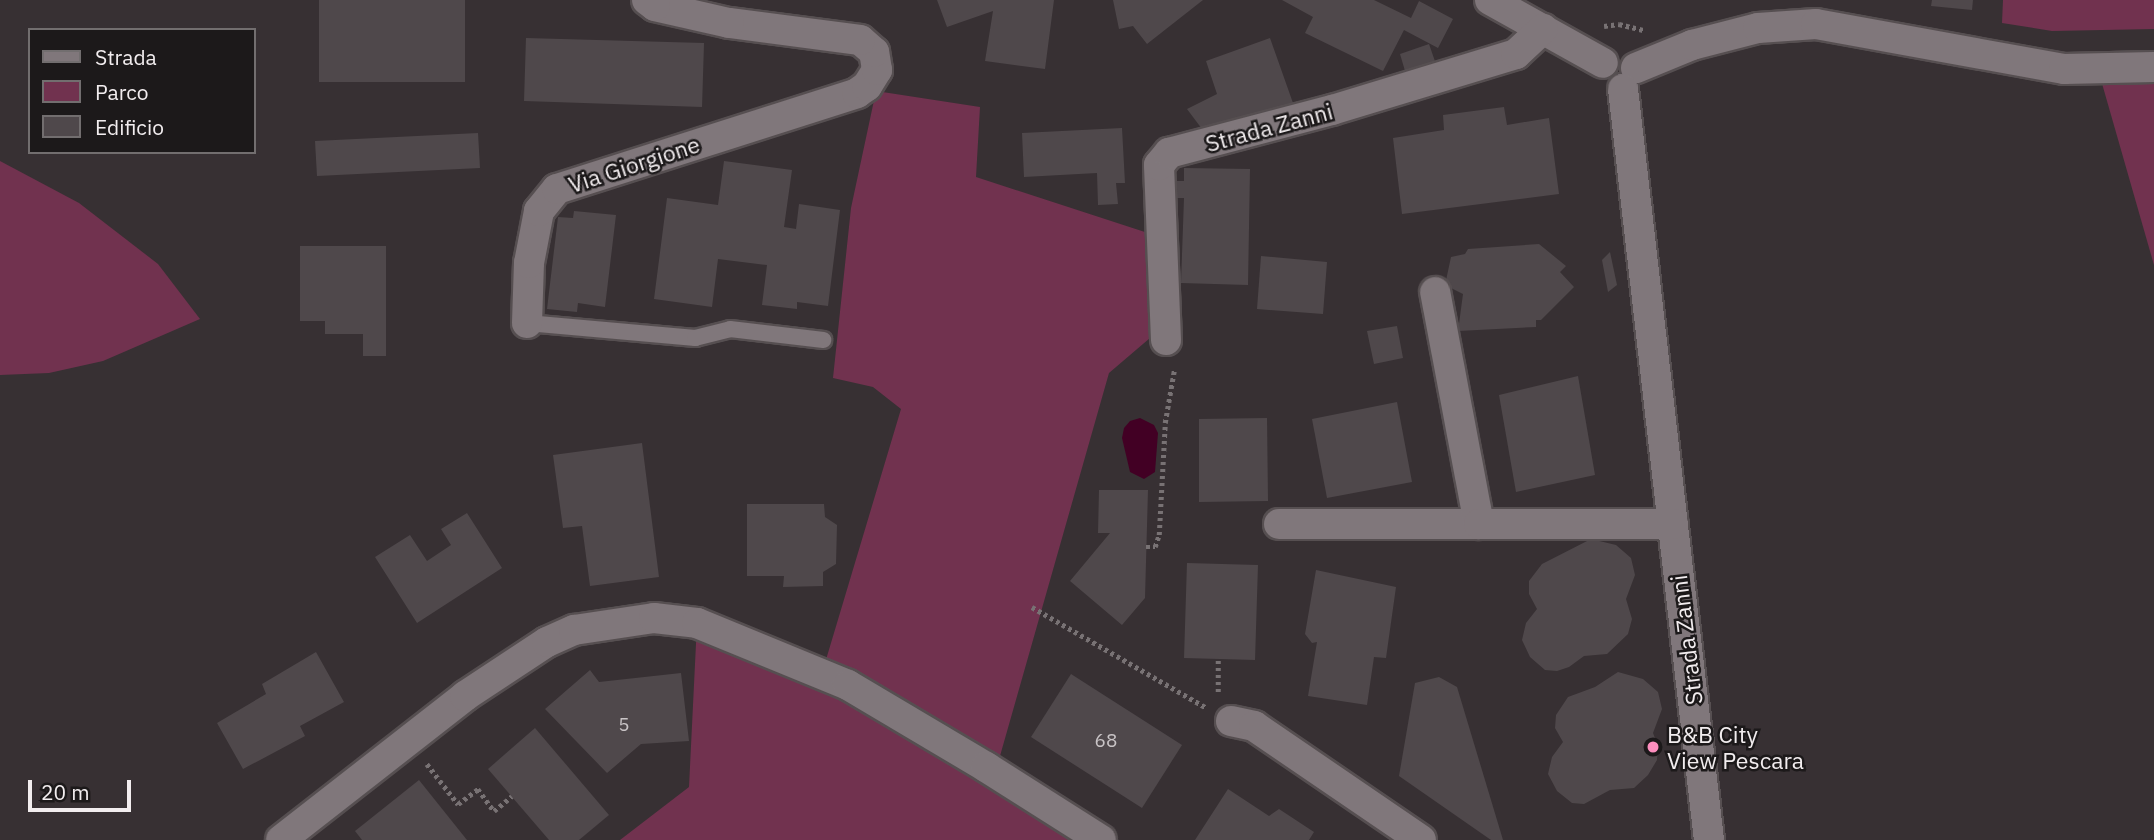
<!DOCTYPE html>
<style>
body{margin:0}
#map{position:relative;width:2154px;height:840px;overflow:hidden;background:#373033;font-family:"IBM Plex Sans",sans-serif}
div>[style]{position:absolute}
.green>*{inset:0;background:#71324f}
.water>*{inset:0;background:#420024}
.building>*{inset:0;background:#4f484b}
.path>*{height:4.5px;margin-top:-2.25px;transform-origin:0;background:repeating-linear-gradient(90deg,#787274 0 3.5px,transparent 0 7px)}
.roads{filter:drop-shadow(2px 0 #564f51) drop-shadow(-2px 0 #564f51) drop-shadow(0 2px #564f51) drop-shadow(0 -2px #564f51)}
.lane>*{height:16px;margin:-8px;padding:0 8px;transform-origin:8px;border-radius:8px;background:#80777b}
.street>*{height:30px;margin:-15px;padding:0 15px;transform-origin:15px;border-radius:15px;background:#80777b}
.dots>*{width:19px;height:19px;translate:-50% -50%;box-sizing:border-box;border:4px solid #1c191a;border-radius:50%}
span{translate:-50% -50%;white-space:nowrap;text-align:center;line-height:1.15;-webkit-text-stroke:5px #1c191a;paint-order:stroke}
.number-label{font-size:19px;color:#c9c4c6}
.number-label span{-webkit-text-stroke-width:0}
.street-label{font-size:23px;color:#f2edef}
.poi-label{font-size:23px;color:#f2edef}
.left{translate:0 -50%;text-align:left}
.legend{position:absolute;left:28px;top:28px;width:228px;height:126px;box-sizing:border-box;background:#1c191a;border:2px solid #726e6f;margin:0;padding:9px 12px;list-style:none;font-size:21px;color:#f2edef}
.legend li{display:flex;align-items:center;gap:14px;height:35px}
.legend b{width:35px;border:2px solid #726e6f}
.scale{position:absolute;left:28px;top:780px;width:103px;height:32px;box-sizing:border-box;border:4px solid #f2edef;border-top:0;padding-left:9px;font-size:21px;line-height:24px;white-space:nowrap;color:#f2edef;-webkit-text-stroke:5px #1c191a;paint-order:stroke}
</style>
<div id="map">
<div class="green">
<div style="clip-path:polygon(2003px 0,2154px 0,2154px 29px,2052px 31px,2002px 23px)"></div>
<div style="clip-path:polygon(2154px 71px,2154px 265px,2101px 80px)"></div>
<div style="clip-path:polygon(876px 91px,980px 107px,976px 177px,1151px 234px,1150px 338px,1109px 373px,998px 763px,825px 663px,901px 409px,873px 387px,833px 378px,851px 208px)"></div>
<div style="clip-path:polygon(0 161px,79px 203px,158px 264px,200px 319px,103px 361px,49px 373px,0 375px)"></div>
<div style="clip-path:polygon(697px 623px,771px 651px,1101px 840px,620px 840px,689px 787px)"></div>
</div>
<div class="water">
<div style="clip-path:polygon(1140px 418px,1154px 425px,1158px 433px,1155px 472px,1144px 479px,1130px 472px,1122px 438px,1124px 428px,1130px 421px)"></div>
</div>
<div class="building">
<div style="clip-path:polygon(319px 0,465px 0,465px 82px,319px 82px)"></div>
<div style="clip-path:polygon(937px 0,1054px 0,1045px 69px,985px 61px,993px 11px,947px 27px)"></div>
<div style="clip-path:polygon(1113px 0,1203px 0,1147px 44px,1133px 26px,1119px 29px)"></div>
<div style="clip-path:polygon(1282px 0,1374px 0,1411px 18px,1419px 1px,1453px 19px,1438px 48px,1404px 30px,1383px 71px,1305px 33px,1313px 17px)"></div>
<div style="clip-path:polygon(1932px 0,1973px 0,1972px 10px,1931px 6px)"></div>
<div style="clip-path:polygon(526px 38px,704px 43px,702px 107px,524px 101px)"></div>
<div style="clip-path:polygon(1270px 38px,1293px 103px,1226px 123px,1208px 137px,1187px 109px,1217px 94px,1206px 61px)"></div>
<div style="clip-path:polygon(1429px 44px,1438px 70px,1408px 81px,1400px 54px)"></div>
<div style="clip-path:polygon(1504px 107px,1507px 125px,1549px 118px,1559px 194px,1402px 214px,1393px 138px,1444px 130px,1443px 115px)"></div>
<div style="clip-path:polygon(1122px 128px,1125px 183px,1116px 183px,1118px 204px,1098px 205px,1097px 173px,1024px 177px,1022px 133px)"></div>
<div style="clip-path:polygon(478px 133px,480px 168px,317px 176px,315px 141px)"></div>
<div style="clip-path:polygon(724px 161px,792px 170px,784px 227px,796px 229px,799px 204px,840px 210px,828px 306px,797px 302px,797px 309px,762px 305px,767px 265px,718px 259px,712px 307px,654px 299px,667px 198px,718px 205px)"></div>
<div style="clip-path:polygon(1184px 168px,1250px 169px,1248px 285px,1181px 283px,1184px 198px,1174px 198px,1175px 181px,1184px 181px)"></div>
<div style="clip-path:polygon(574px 211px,616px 215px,605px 307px,578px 303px,577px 312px,547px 309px,558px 217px,573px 218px)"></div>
<div style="clip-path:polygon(1539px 244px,1566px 266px,1560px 272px,1574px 287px,1541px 320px,1536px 320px,1536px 327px,1458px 331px,1463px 294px,1445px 285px,1451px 257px,1465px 254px,1468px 249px)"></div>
<div style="clip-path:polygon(300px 246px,386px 246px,386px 356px,363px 356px,363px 334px,325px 334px,325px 321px,300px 321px)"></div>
<div style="clip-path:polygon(1610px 252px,1617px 285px,1608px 292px,1602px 260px)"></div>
<div style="clip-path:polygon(1261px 256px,1327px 262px,1323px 314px,1257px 309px)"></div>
<div style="clip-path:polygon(1397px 326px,1403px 358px,1374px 364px,1367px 331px)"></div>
<div style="clip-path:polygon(1578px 376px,1595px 475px,1516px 492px,1499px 395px)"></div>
<div style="clip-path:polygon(1397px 402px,1412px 482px,1327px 498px,1312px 419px)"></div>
<div style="clip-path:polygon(1267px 418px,1268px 501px,1199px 502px,1199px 419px)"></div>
<div style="clip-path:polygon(642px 443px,659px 577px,590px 586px,582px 526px,563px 528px,553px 455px)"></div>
<div style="clip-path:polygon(1099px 490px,1148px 490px,1145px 598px,1122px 625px,1070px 581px,1110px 533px,1098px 533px)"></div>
<div style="clip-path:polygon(747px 504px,824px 504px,825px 517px,837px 525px,836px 564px,823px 572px,823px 586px,783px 587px,784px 576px,747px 576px)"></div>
<div style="clip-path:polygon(467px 513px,502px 568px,417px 623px,375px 557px,410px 535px,427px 561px,451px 545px,441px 529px)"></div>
<div style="clip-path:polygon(1591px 539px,1616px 545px,1631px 558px,1635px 575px,1626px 599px,1632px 619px,1628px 634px,1607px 654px,1584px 656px,1569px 667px,1557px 671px,1545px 670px,1530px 657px,1522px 640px,1526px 623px,1537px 609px,1529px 594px,1529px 581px,1542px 564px)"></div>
<div style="clip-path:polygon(1187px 563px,1258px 565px,1255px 660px,1184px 658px)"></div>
<div style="clip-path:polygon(1316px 570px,1396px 587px,1386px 658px,1374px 657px,1367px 705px,1308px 696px,1317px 642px,1312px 643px,1305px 634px)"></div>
<div style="clip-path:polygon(316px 652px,344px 702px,300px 726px,305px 736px,243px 769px,217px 723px,266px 694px,262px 684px)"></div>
<div style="clip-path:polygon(590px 670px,599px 682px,681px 673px,689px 741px,641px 744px,607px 773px,545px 709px)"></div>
<div style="clip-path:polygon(1618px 672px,1643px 679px,1658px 692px,1662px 709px,1653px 733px,1658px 746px,1657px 760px,1648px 775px,1634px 788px,1610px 790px,1584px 804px,1572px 803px,1557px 791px,1548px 774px,1552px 757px,1563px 742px,1555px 728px,1556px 715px,1568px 697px,1595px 687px)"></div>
<div style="clip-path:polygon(1071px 674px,1182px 745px,1142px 808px,1031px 737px)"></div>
<div style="clip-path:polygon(1439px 677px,1457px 687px,1503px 840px,1491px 840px,1399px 776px,1415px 683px)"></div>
<div style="clip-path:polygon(535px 728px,609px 815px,579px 840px,549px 840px,488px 769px)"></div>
<div style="clip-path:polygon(419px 780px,467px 840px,362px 840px,355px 831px)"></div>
<div style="clip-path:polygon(1228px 789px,1269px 816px,1279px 809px,1314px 832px,1309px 840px,1195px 840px)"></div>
</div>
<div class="path">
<div style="left:1604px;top:26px;width:15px;rotate:-8deg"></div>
<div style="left:1619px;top:24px;width:25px;rotate:14deg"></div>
<div style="left:1146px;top:547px;width:9px"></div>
<div style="left:1155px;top:547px;width:13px;rotate:-72deg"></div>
<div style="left:1159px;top:535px;width:112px;rotate:-86.9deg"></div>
<div style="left:1165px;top:423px;width:53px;rotate:-80.2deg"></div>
<div style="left:1032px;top:607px;width:200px;rotate:30deg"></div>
<div style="left:1218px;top:692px;width:33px;rotate:-90deg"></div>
<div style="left:427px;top:764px;width:51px;rotate:52.2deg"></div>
<div style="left:458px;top:804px;width:25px;rotate:-37deg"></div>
<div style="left:478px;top:789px;width:27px;rotate:54deg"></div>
<div style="left:494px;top:811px;width:23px;rotate:-40deg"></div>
</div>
<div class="roads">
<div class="lane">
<div style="left:527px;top:323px;width:169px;rotate:5.1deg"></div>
<div style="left:695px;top:338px;width:36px;rotate:-14deg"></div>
<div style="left:730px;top:329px;width:94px;rotate:6.7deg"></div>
</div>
<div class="street">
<div style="left:1490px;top:0;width:129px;rotate:29.1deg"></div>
<div style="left:1636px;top:68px;width:61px;rotate:-22.3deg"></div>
<div style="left:1692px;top:45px;width:68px;rotate:-14.4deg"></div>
<div style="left:1758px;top:28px;width:58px;rotate:-3.9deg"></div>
<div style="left:1816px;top:24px;width:252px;rotate:10.3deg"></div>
<div style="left:2064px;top:69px;width:90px;rotate:-1.3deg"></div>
<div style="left:1623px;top:89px;width:756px;rotate:83.47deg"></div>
<div style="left:527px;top:323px;width:60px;rotate:-88.1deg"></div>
<div style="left:529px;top:263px;width:53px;rotate:-79.1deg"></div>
<div style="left:539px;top:211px;width:28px;rotate:-51deg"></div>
<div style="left:557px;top:189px;width:315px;rotate:-17.7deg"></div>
<div style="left:857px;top:93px;width:12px;rotate:-35deg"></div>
<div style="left:867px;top:86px;width:19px;rotate:-58deg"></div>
<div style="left:877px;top:70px;width:18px;rotate:-99deg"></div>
<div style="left:874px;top:52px;width:18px;rotate:-139deg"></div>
<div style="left:860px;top:40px;width:132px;rotate:-172.6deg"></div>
<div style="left:729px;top:23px;width:76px;rotate:-167.1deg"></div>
<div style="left:655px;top:6px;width:10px;rotate:-143deg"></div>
<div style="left:1166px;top:340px;width:175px;rotate:-92.3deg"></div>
<div style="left:1159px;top:165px;width:16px;rotate:-50deg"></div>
<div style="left:1169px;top:153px;width:169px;rotate:-14.8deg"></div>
<div style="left:1332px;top:110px;width:192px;rotate:-16.9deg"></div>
<div style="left:1516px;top:54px;width:37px;rotate:-43deg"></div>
<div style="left:1279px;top:524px;width:200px"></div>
<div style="left:1479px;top:524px;width:236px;rotate:-100.7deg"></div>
<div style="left:1479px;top:524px;width:194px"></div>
<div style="left:1231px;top:721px;width:24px;rotate:12deg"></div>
<div style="left:1254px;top:726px;width:202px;rotate:34.3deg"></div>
<div style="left:281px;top:840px;width:234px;rotate:-38deg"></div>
<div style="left:465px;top:696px;width:98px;rotate:-33.4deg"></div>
<div style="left:547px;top:642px;width:30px;rotate:-24deg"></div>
<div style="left:574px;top:630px;width:81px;rotate:-8.5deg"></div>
<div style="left:654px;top:618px;width:43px;rotate:6.6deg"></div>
<div style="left:697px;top:623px;width:163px;rotate:22.3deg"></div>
<div style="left:848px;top:685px;width:161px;rotate:30.7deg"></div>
<div style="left:986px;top:767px;width:136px;rotate:32.4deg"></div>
</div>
</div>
<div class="dots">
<div style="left:1653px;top:747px;background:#fd8ebe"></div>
</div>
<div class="number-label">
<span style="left:624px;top:725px">5</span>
<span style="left:1106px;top:741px">68</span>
</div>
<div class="street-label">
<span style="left:1269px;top:127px;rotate:-15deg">Strada Zanni</span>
<span style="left:634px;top:164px;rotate:-18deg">Via Giorgione</span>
<span style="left:1686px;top:640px;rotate:-97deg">Strada Zanni</span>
</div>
<div class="poi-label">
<span class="left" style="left:1667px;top:747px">B&amp;B City<br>View Pescara</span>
</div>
<ul class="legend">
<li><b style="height:9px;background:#80777b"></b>Strada</li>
<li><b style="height:19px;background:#71324f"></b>Parco</li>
<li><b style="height:19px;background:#4f484b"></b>Edificio</li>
</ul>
<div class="scale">20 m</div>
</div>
